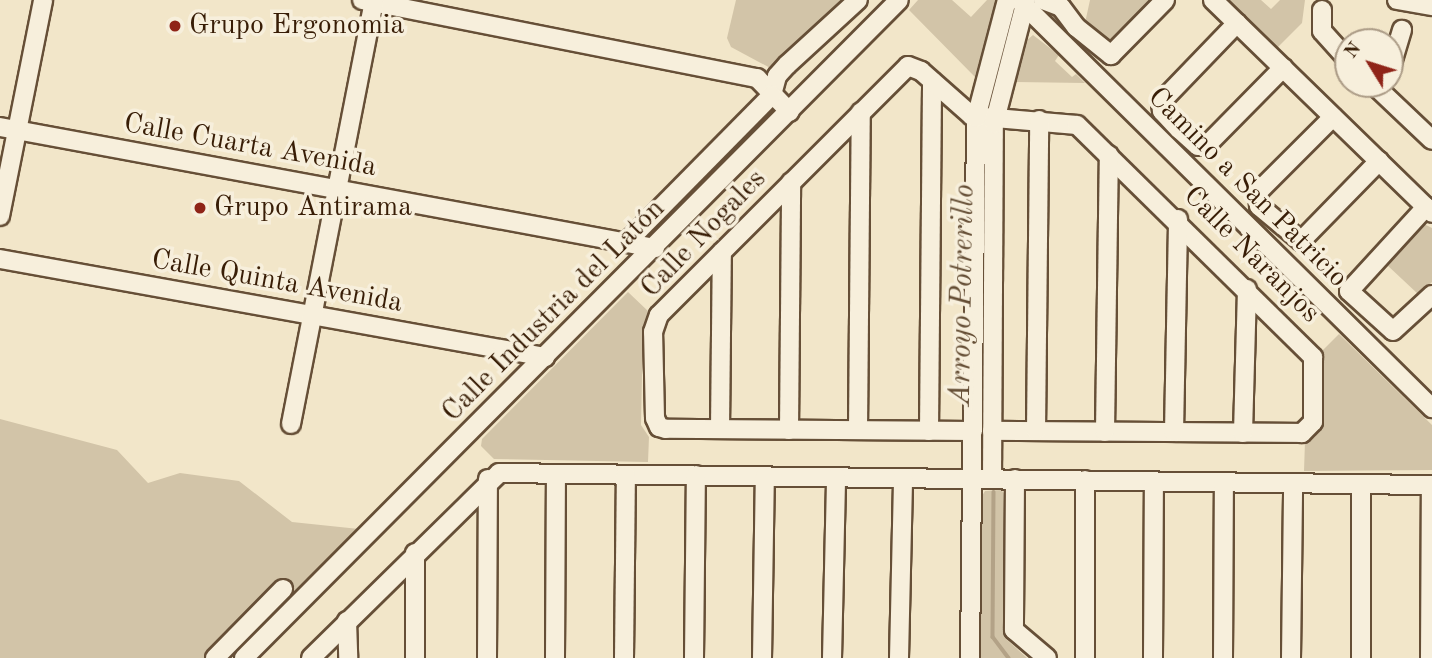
<!DOCTYPE html>
<meta charset="utf-8">
<style>
body{margin:0}
#map{position:relative;width:1432px;height:658px;overflow:hidden;background:#f2e6c9;font-family:"Old Standard TT",serif}
div>[style]{position:absolute}
.green>*{inset:0;background:#d2c4a8}
.water>*{inset:0;background:#b3a287}
.stream>*{height:3.5px;margin:-1.75px;padding:0 1.75px;transform-origin:1.75px;border-radius:1.75px;background:#b3a287}
.roads{filter:drop-shadow(2px 0 #664f37) drop-shadow(-2px 0 #664f37) drop-shadow(0 2px #664f37) drop-shadow(0 -2px #664f37)}
.minor>*{height:18px;margin:-9px;padding:0 9px;transform-origin:9px;border-radius:9px;background:#f7efdc}
.dots>*{width:19px;height:19px;translate:-50% -50%;box-sizing:border-box;border:4px solid #f7efdc;border-radius:50%}
span{translate:-50% -50%;white-space:nowrap;text-align:center;line-height:1.15;-webkit-text-stroke:7px #f7efdc;paint-order:stroke}
.poi-label{font-size:28px;color:#381d06}
.left{translate:0 -50%;text-align:left}
.street-label{font-size:28px;color:#381d06}
.water-label{font-size:30px;color:#634c33;font-style:italic}
.north{position:absolute;left:1334px;top:28px;width:70px;height:70px;box-sizing:border-box;background:#f7efdc;border:2px solid #ab9b86;border-radius:50%;rotate:308deg;font-size:19px;font-weight:700;line-height:28px;text-align:center;color:#381d06}
.north::after{content:'';display:block;margin:auto;width:24px;height:32px;background:#8f2418;clip-path:polygon(50% 0,100% 100%,50% 72%,0 100%)}
</style>
<div id="map">
<div class="green">
<div style="clip-path:polygon(736px 0,849px 0,774px 70px,731px 47px,727px 38px)"></div>
<div style="clip-path:polygon(918px 0,952px 0,971px 17px,987px 0,996px 0,975px 77px,909px 10px)"></div>
<div style="clip-path:polygon(1090px 0,1154px 0,1111px 44px,1085px 23px)"></div>
<div style="clip-path:polygon(1226px 0,1261px 0,1271px 9px,1280px 0,1305px 0,1302px 23px,1277px 48px)"></div>
<div style="clip-path:polygon(1033px 35px,1059px 55px,1055px 61px,1072px 77px,1076px 74px,1085px 83px,1016px 82px,1026px 41px)"></div>
<div style="clip-path:polygon(1424px 224px,1432px 228px,1432px 282px,1419px 295px,1386px 264px)"></div>
<div style="clip-path:polygon(628px 292px,649px 312px,643px 327px,641px 425px,649px 437px,648px 462px,494px 459px,481px 446px,482px 439px)"></div>
<div style="clip-path:polygon(1339px 334px,1432px 425px,1432px 470px,1304px 471px,1305px 441px,1315px 437px,1323px 419px,1321px 352px)"></div>
<div style="clip-path:polygon(0 419px,117px 450px,148px 483px,180px 473px,239px 481px,292px 522px,359px 529px,231px 658px,0 658px)"></div>
<div style="clip-path:polygon(1001px 490px,1006px 495px,1005px 638px,1027px 658px,980px 658px,982px 496px,985px 491px)"></div>
</div>
<div class="water">
<div style="clip-path:polygon(984px 135px,987px 135px,984px 455px,981px 455px)"></div>
</div>
<div class="stream">
<div style="left:994px;top:492px;width:145px;rotate:90.4deg"></div>
<div style="left:993px;top:637px;width:26px;rotate:53deg"></div>
</div>
<div class="roads">
<div class="minor">
<div style="left:362px;top:0;width:403px;rotate:11.2deg"></div>
<div style="left:757px;top:78px;width:47px;rotate:45.9deg"></div>
<div style="left:1019px;top:0;width:581px;rotate:44.65deg"></div>
<div style="left:1043px;top:0;width:19px;rotate:21deg"></div>
<div style="left:1061px;top:7px;width:25px;rotate:53deg"></div>
<div style="left:1076px;top:27px;width:45px;rotate:38.7deg"></div>
<div style="left:1111px;top:55px;width:77px;rotate:-45.5deg"></div>
<div style="left:1213px;top:0;width:305px;rotate:44.2deg"></div>
<div style="left:1397px;top:0;width:36px;rotate:10deg"></div>
<div style="left:1322px;top:10px;width:21px;rotate:90deg"></div>
<div style="left:1322px;top:31px;width:39px;rotate:48deg"></div>
<div style="left:1237px;top:23px;width:110px;rotate:133.9deg"></div>
<div style="left:1161px;top:102px;width:9px;rotate:84deg"></div>
<div style="left:1162px;top:111px;width:25px;rotate:47deg"></div>
<div style="left:1179px;top:129px;width:25px;rotate:42deg"></div>
<div style="left:1198px;top:146px;width:8px"></div>
<div style="left:1206px;top:146px;width:110px;rotate:-45.4deg"></div>
<div style="left:1390px;top:70px;width:42px;rotate:-73.3deg"></div>
<div style="left:1373px;top:84px;width:81px;rotate:43.5deg"></div>
<div style="left:772px;top:95px;width:20px;rotate:-75deg"></div>
<div style="left:777px;top:76px;width:15px;rotate:-48deg"></div>
<div style="left:787px;top:65px;width:96px;rotate:-42.5deg"></div>
<div style="left:1333px;top:117px;width:106px;rotate:135deg"></div>
<div style="left:1258px;top:192px;width:14px;rotate:86deg"></div>
<div style="left:1259px;top:206px;width:55px;rotate:39.8deg"></div>
<div style="left:1301px;top:241px;width:112px;rotate:-45.7deg"></div>
<div style="left:0;top:127px;width:666px;rotate:10.47deg"></div>
<div style="left:1426px;top:207px;width:114px;rotate:132.5deg"></div>
<div style="left:1349px;top:291px;width:59px;rotate:42.3deg"></div>
<div style="left:1393px;top:331px;width:53px;rotate:-42.7deg"></div>
<div style="left:0;top:216px;width:220px;rotate:-78.7deg"></div>
<div style="left:626px;top:243px;width:208px;rotate:-45.4deg"></div>
<div style="left:0;top:259px;width:554px;rotate:10.19deg"></div>
<div style="left:291px;top:424px;width:432px;rotate:-78.9deg"></div>
<div style="left:720px;top:429px;width:177px;rotate:-89.4deg"></div>
<div style="left:789px;top:430px;width:248px;rotate:-89.5deg"></div>
<div style="left:858px;top:430px;width:318px;rotate:-89.5deg"></div>
<div style="left:929px;top:431px;width:350px;rotate:-89.5deg"></div>
<div style="left:973px;top:431px;width:307px;rotate:-179.6deg"></div>
<div style="left:666px;top:429px;width:7px;rotate:-164deg"></div>
<div style="left:659px;top:427px;width:10px;rotate:-114deg"></div>
<div style="left:655px;top:418px;width:86px;rotate:-91.3deg"></div>
<div style="left:653px;top:332px;width:18px;rotate:-71deg"></div>
<div style="left:659px;top:315px;width:352px;rotate:-45deg"></div>
<div style="left:908px;top:66px;width:14px;rotate:21deg"></div>
<div style="left:921px;top:71px;width:68px;rotate:41.4deg"></div>
<div style="left:972px;top:116px;width:105px;rotate:4.9deg"></div>
<div style="left:1077px;top:125px;width:331px;rotate:44.5deg"></div>
<div style="left:1313px;top:357px;width:65px;rotate:90deg"></div>
<div style="left:1313px;top:422px;width:16px;rotate:135deg"></div>
<div style="left:1302px;top:433px;width:310px;rotate:-179.6deg"></div>
<div style="left:1036px;top:431px;width:311px;rotate:-89.4deg"></div>
<div style="left:1105px;top:432px;width:277px;rotate:-89.2deg"></div>
<div style="left:1174px;top:432px;width:213px;rotate:-88.9deg"></div>
<div style="left:1243px;top:433px;width:144px;rotate:-88.4deg"></div>
<div style="left:992px;top:479px;width:355px;rotate:-89.7deg"></div>
<div style="left:994px;top:124px;width:128px;rotate:-75.5deg"></div>
<div style="left:1015px;top:479px;width:151px;rotate:90.4deg"></div>
<div style="left:1014px;top:630px;width:43px;rotate:40.3deg"></div>
<div style="left:415px;top:553px;width:105px;rotate:90deg"></div>
<div style="left:347px;top:621px;width:37px;rotate:88deg"></div>
<div style="left:215px;top:658px;width:97px;rotate:-45.4deg"></div>
<div style="left:244px;top:658px;width:928px;rotate:-45.13deg"></div>
<div style="left:311px;top:658px;width:264px;rotate:-44.5deg"></div>
<div style="left:499px;top:473px;width:933px;rotate:0.74deg"></div>
<div style="left:487px;top:658px;width:179px;rotate:-89.7deg"></div>
<div style="left:555px;top:658px;width:184px;rotate:-89.7deg"></div>
<div style="left:624px;top:658px;width:183px;rotate:-89.4deg"></div>
<div style="left:694px;top:658px;width:183px;rotate:-89.4deg"></div>
<div style="left:762px;top:658px;width:182px;rotate:-89.1deg"></div>
<div style="left:832px;top:658px;width:181px;rotate:-88.7deg"></div>
<div style="left:899px;top:658px;width:180px;rotate:-88.7deg"></div>
<div style="left:970px;top:658px;width:540px;rotate:-89.36deg"></div>
<div style="left:976px;top:118px;width:122px;rotate:-75.3deg"></div>
<div style="left:1085px;top:658px;width:178px;rotate:-90deg"></div>
<div style="left:1153px;top:658px;width:177px;rotate:-89.7deg"></div>
<div style="left:1223px;top:658px;width:176px;rotate:-89.7deg"></div>
<div style="left:1291px;top:658px;width:175px;rotate:-89.3deg"></div>
<div style="left:1361px;top:658px;width:174px;rotate:-90deg"></div>
<div style="left:1430px;top:658px;width:173px;rotate:-89.7deg"></div>
</div>
</div>
<div class="dots">
<div style="left:175px;top:26px;background:#8f2418"></div>
<div style="left:200px;top:208px;background:#8f2418"></div>
</div>
<div class="poi-label">
<span class="left" style="left:189px;top:26px">Grupo Ergonomia</span>
<span class="left" style="left:214px;top:208px">Grupo Antirama</span>
</div>
<div class="street-label">
<span style="left:250px;top:146px;rotate:10deg">Calle Cuarta Avenida</span>
<span style="left:1247px;top:188px;rotate:45deg">Camino a San Patricio</span>
<span style="left:704px;top:234px;rotate:-46deg">Calle Nogales</span>
<span style="left:1251px;top:255px;rotate:45deg">Calle Naranjos</span>
<span style="left:277px;top:282px;rotate:10deg">Calle Quinta Avenida</span>
<span style="left:554px;top:311px;rotate:-45deg">Calle Industria del Latón</span>
</div>
<div class="water-label">
<span style="left:963px;top:295px;rotate:-89deg">Arroyo Potrerillo</span>
</div>
<div class="north">N</div>
</div>
